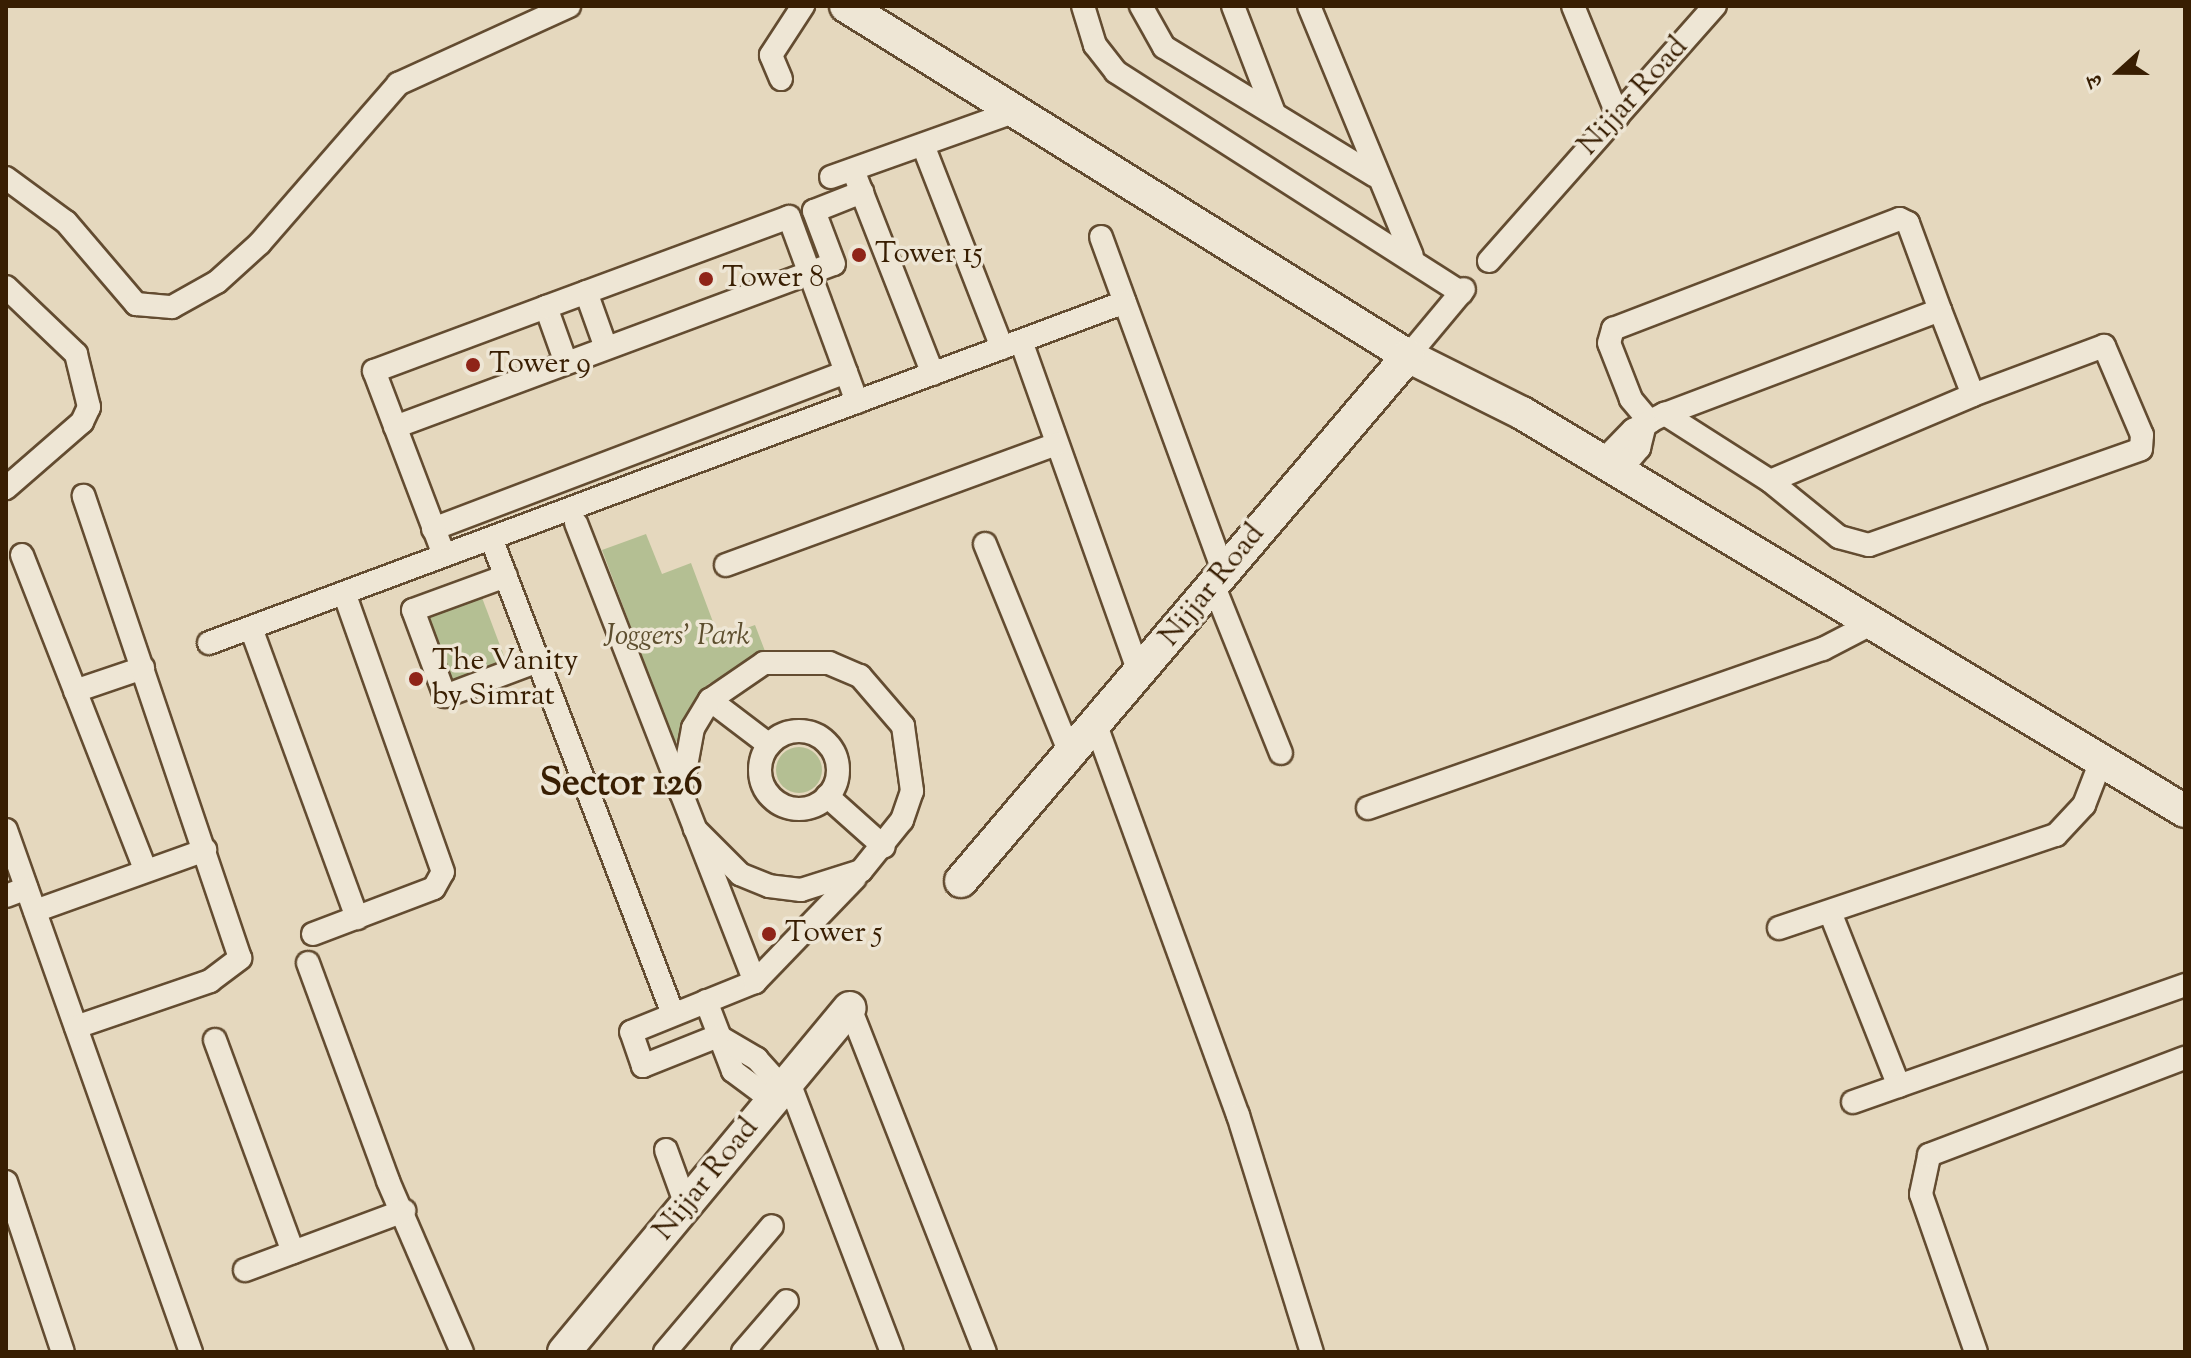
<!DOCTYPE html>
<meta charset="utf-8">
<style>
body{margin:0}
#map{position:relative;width:2191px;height:1358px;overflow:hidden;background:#e5d8be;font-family:"Sorts Mill Goudy","Noto Serif Devanagari",serif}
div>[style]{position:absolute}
.green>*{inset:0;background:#b4bf93}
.round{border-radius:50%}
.roads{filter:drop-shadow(2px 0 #634c31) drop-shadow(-2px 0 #634c31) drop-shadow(0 2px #634c31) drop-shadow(0 -2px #634c31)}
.street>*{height:22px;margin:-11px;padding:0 11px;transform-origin:11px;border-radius:11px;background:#eee6d5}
.street>.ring{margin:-11px;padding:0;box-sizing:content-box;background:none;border:22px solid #eee6d5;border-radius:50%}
.secondary>*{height:32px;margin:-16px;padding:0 16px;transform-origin:16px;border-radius:16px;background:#eee6d5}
.dots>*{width:22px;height:22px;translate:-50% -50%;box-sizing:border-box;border:4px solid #eee6d5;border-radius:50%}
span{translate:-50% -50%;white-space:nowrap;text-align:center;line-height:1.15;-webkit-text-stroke:7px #eee6d5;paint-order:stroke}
.street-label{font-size:30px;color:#381e02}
.poi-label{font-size:30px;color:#381e02}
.left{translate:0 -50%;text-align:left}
.park-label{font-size:30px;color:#5d4e2e;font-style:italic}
.district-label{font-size:38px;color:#381e02;font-weight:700}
.frame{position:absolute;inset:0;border:8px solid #381e02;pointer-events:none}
.north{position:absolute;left:2079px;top:32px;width:80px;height:80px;-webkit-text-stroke:6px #eee6d5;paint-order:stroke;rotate:249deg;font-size:22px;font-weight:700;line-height:32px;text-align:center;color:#381e02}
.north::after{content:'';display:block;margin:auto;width:28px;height:36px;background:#381e02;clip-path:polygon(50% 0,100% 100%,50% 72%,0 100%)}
</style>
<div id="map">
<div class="green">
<div style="clip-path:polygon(646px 534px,662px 574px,691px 563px,719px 638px,755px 625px,768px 659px,708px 684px,675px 744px,602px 550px)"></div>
<div style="clip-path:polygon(478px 587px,510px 672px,445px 696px,413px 610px)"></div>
<div class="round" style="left:776px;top:747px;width:46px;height:46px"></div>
</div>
<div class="roads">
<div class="street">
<div style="left:1083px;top:6px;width:41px;rotate:72.9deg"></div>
<div style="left:1095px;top:45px;width:34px;rotate:52deg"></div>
<div style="left:1116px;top:72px;width:410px;rotate:32.6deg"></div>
<div style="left:1141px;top:6px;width:47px;rotate:60.7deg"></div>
<div style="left:1164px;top:47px;width:247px;rotate:31.4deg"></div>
<div style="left:1233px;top:6px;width:115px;rotate:69deg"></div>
<div style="left:1309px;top:6px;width:270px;rotate:67.6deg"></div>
<div style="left:1573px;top:6px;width:119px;rotate:67.8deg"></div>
<div style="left:781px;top:79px;width:26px;rotate:-113deg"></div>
<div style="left:771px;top:55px;width:59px;rotate:-56.9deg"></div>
<div style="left:923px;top:145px;width:218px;rotate:68.7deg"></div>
<div style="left:853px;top:170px;width:219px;rotate:68.6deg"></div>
<div style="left:831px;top:177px;width:191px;rotate:-19.6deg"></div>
<div style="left:6px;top:178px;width:74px;rotate:36.3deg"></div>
<div style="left:66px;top:222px;width:108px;rotate:49.5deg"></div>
<div style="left:136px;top:304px;width:36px;rotate:5deg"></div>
<div style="left:172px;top:307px;width:51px;rotate:-29.1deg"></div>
<div style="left:217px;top:282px;width:58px;rotate:-42.2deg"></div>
<div style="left:260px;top:243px;width:211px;rotate:-49deg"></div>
<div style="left:398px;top:84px;width:188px;rotate:-24.5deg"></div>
<div style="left:1101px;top:237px;width:356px;rotate:69.9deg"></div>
<div style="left:1489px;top:261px;width:341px;rotate:-48.5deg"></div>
<div style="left:6px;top:287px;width:97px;rotate:43.7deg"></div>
<div style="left:76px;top:354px;width:55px;rotate:76.2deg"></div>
<div style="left:89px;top:407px;width:17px;rotate:115deg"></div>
<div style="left:82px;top:422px;width:101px;rotate:139deg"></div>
<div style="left:586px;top:292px;width:59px;rotate:70.3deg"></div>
<div style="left:546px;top:307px;width:59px;rotate:70.3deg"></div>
<div style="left:1021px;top:341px;width:356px;rotate:70.4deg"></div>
<div style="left:1408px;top:356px;width:87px;rotate:-50.1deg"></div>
<div style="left:1650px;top:422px;width:30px;rotate:-130deg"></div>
<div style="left:1631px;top:399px;width:60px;rotate:-111.4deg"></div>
<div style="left:1609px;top:343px;width:15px;rotate:-74deg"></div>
<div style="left:1613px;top:329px;width:307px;rotate:-21deg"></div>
<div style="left:1900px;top:219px;width:9px;rotate:27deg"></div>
<div style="left:1908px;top:223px;width:93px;rotate:69.8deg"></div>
<div style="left:395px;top:427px;width:468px;rotate:-20.4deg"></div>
<div style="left:834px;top:264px;width:57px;rotate:-110.7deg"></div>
<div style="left:814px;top:211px;width:52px;rotate:-21.6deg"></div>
<div style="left:1601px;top:463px;width:46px;rotate:-45.9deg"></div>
<div style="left:1633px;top:430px;width:36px;rotate:-27deg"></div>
<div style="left:1665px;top:414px;width:294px;rotate:-20.7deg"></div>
<div style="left:1940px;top:310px;width:91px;rotate:68.8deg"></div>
<div style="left:1973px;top:395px;width:220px;rotate:157deg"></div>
<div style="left:1770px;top:481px;width:125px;rotate:-147.5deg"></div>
<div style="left:1618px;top:473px;width:33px;rotate:-50deg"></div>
<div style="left:1639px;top:448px;width:25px;rotate:-76deg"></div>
<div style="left:1770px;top:481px;width:89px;rotate:39.1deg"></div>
<div style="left:1839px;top:537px;width:31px;rotate:15deg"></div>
<div style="left:1869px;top:545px;width:288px;rotate:-19.4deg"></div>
<div style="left:2141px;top:449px;width:14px;rotate:-86deg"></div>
<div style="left:2142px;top:435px;width:97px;rotate:-113.1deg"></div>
<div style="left:2104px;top:346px;width:140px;rotate:159.5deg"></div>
<div style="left:576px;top:523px;width:493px;rotate:68.7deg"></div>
<div style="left:433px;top:529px;width:442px;rotate:-20.8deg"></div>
<div style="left:491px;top:538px;width:510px;rotate:69.08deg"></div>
<div style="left:985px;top:544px;width:231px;rotate:67.9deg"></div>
<div style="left:22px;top:555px;width:339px;rotate:68.6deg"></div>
<div style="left:444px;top:555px;width:197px;rotate:-110.8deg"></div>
<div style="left:374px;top:371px;width:184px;rotate:-20.4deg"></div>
<div style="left:546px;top:307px;width:259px;rotate:-20.3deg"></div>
<div style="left:789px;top:217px;width:197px;rotate:69.8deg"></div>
<div style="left:726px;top:565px;width:352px;rotate:-20.1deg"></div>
<div style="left:506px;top:576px;width:99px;rotate:159.9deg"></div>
<div style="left:413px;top:610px;width:92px;rotate:69.6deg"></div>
<div style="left:445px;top:696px;width:99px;rotate:-20.6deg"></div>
<div style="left:1213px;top:584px;width:182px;rotate:68.1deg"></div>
<div style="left:251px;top:628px;width:309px;rotate:69.9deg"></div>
<div style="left:209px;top:643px;width:977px;rotate:-20.42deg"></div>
<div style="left:75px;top:691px;width:72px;rotate:-18.7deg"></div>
<div style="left:710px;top:700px;width:74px;rotate:37.3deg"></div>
<div style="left:1097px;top:728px;width:412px;rotate:70deg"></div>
<div style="left:1238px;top:1115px;width:248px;rotate:72.7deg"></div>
<div class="ring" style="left:760px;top:731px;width:56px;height:56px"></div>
<div style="left:681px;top:793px;width:66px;rotate:-79.5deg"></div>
<div style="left:693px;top:728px;width:33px;rotate:-59deg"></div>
<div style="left:710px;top:700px;width:65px;rotate:-34.4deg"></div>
<div style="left:764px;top:663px;width:65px"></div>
<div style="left:829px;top:663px;width:34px;rotate:23deg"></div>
<div style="left:860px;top:676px;width:66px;rotate:49.3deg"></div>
<div style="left:903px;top:726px;width:66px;rotate:82.1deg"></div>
<div style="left:912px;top:791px;width:31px;rotate:109deg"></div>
<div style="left:902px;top:820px;width:65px;rotate:128.8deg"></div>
<div style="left:861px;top:871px;width:63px;rotate:162.4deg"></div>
<div style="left:801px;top:890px;width:32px;rotate:-173deg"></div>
<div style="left:769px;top:886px;width:31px;rotate:-158deg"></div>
<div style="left:740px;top:874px;width:64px;rotate:-135deg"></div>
<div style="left:827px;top:796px;width:76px;rotate:41.8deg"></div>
<div style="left:1368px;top:808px;width:482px;rotate:-19.3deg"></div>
<div style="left:1823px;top:649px;width:54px;rotate:-27.5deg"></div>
<div style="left:6px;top:830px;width:554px;rotate:70.49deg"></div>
<div style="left:6px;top:896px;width:22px;rotate:-21deg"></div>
<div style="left:35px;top:911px;width:181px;rotate:-19.7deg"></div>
<div style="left:1830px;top:912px;width:187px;rotate:68.4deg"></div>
<div style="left:1779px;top:928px;width:292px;rotate:-18.6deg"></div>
<div style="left:2056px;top:835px;width:41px;rotate:-47deg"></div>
<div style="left:2084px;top:805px;width:47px;rotate:-68.9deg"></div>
<div style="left:313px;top:934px;width:129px;rotate:-20.8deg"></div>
<div style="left:434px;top:888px;width:18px;rotate:-61deg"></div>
<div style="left:443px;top:872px;width:296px;rotate:-109.5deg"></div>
<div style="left:308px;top:963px;width:232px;rotate:69.8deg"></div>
<div style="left:388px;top:1181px;width:186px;rotate:66.6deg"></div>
<div style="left:706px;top:1001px;width:75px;rotate:68.9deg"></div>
<div style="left:733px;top:1071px;width:49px;rotate:36.6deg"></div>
<div style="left:850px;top:1008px;width:370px;rotate:68.6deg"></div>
<div style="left:76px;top:1027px;width:142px;rotate:-18.9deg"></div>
<div style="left:210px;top:981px;width:38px;rotate:-37deg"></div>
<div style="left:240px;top:958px;width:488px;rotate:-108.7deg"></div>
<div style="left:215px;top:1040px;width:226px;rotate:69.8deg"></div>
<div style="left:788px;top:1080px;width:291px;rotate:69.1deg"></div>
<div style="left:782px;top:1087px;width:38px;rotate:-132deg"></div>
<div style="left:757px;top:1059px;width:45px;rotate:-149.5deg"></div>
<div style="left:718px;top:1036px;width:81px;rotate:158.2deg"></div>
<div style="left:643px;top:1066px;width:36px;rotate:-109deg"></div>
<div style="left:631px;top:1032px;width:134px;rotate:-22deg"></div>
<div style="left:755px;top:982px;width:144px;rotate:-46.1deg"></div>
<div style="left:1853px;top:1102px;width:352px;rotate:-19.4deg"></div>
<div style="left:666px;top:1150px;width:59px;rotate:70deg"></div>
<div style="left:6px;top:1182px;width:179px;rotate:71.5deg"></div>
<div style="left:245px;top:1270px;width:170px;rotate:-20.4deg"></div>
<div style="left:665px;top:1352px;width:165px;rotate:-49.7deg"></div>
<div style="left:743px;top:1352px;width:67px;rotate:-49.2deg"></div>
<div style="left:1976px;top:1352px;width:167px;rotate:-109.2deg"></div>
<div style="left:1921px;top:1194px;width:40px;rotate:-78deg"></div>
<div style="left:1929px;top:1155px;width:274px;rotate:-20.8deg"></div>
</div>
<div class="secondary">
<div style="left:846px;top:6px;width:662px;rotate:31.91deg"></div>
<div style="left:1408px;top:356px;width:127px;rotate:26.6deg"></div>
<div style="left:1522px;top:413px;width:773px;rotate:30.98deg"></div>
<div style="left:961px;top:881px;width:690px;rotate:-49.59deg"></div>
<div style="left:564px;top:1352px;width:447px;rotate:-50.3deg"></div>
</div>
</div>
<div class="dots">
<div style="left:859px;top:255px;background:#8f2418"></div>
<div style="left:706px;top:279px;background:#8f2418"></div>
<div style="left:473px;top:365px;background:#8f2418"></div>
<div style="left:416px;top:679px;background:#8f2418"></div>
<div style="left:769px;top:934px;background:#8f2418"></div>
</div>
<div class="street-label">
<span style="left:1634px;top:97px;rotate:-48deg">Nijjar Road</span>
<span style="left:1213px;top:586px;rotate:-51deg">Nijjar Road</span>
<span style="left:707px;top:1180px;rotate:-51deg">Nijjar Road</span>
</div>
<div class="poi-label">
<span class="left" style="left:875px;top:255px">Tower 15</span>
<span class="left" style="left:722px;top:279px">Tower 8</span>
<span class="left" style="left:489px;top:365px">Tower 9</span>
<span class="left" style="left:432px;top:679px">The Vanity<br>by Simrat</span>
<span class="left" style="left:785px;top:934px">Tower 5</span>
</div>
<div class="park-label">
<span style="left:677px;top:637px">Joggers' Park</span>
</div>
<div class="district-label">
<span style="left:621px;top:786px">Sector 126</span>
</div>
<div class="frame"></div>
<div class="north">उ</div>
</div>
